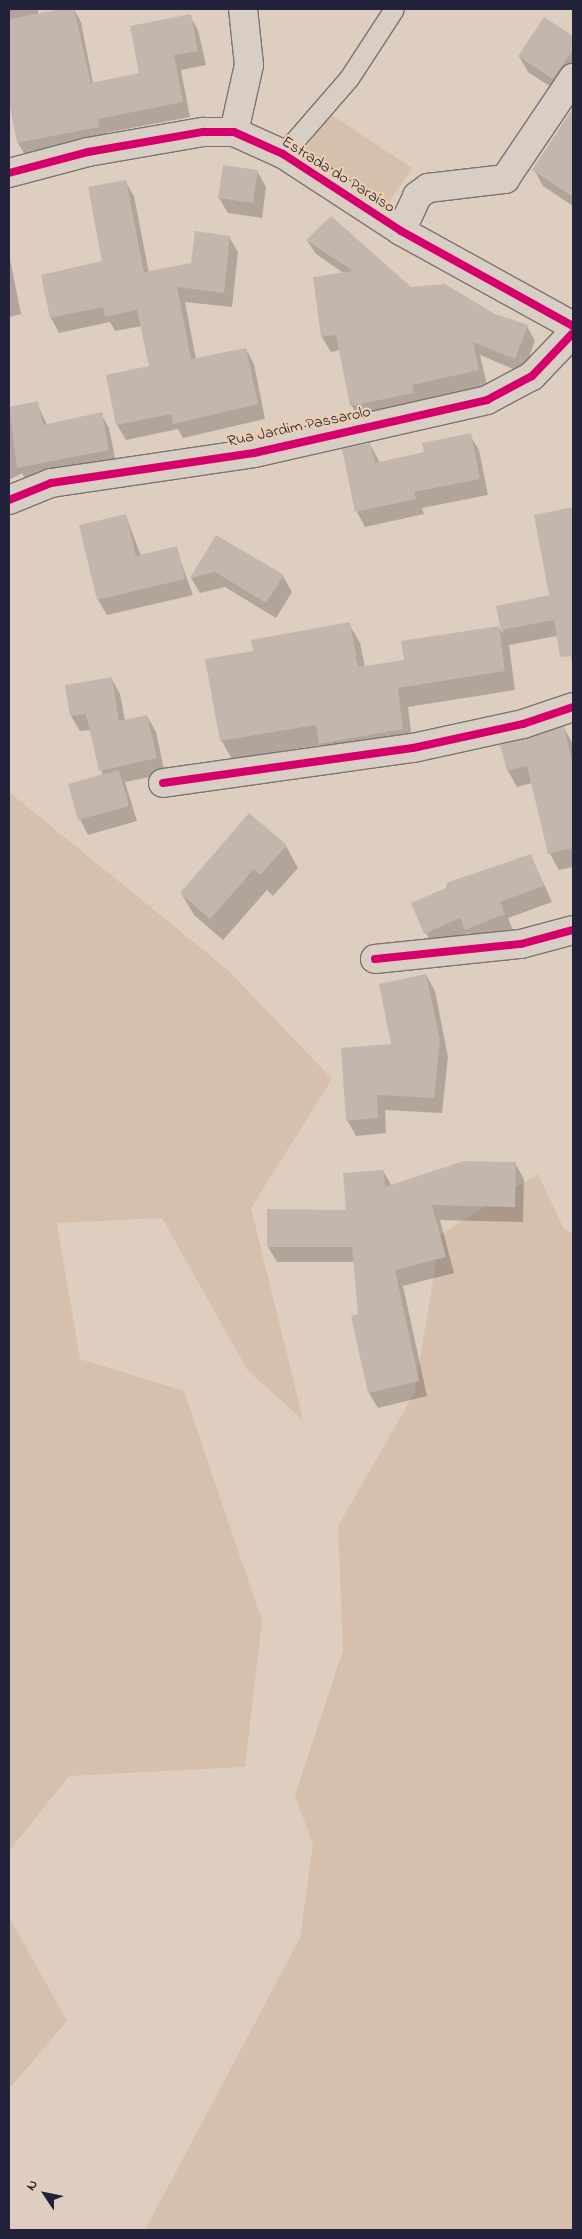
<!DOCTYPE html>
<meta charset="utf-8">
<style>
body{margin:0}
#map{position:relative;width:582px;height:2239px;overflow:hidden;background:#decebf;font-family:"Indie Flower",sans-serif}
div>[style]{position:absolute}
.green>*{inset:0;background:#d5c0ae}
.shadow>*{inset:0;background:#0003}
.building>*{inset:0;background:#c2b6ad}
.roads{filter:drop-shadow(1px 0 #7b7472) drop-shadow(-1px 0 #7b7472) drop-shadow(0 1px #7b7472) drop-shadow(0 -1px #7b7472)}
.service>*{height:19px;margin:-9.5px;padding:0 9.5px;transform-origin:9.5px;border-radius:9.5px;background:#d9cec4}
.minor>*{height:28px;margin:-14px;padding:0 14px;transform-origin:14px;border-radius:14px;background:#d9cec4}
.cycleway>*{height:8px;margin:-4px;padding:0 4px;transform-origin:4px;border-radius:4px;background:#d6006c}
span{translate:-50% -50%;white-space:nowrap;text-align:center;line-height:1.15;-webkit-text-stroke:4.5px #ebceb2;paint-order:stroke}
.street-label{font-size:16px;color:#22223b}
.frame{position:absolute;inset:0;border:10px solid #22223b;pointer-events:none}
.north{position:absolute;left:20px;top:2169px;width:50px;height:50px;-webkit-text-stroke:4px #ebceb2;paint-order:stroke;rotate:304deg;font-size:14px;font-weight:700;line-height:20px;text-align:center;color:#22223b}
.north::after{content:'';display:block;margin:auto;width:18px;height:22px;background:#22223b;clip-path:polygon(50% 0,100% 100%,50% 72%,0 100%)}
</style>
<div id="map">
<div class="green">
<div style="clip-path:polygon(329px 113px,412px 168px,385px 208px,303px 153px)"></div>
<div style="clip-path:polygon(9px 792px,228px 970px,332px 1079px,251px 1208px,303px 1420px,248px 1371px,162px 1218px,57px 1223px,80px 1359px,184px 1391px,262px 1621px,245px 1767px,69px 1776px,9px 1851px)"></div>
<div style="clip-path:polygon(538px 1174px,564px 1229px,573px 1233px,573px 2230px,145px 2230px,300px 1938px,313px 1845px,295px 1795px,343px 1650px,338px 1526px,414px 1394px,441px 1234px)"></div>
<div style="clip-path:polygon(9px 1917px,67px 2021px,9px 2089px)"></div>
</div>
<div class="shadow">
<div style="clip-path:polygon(9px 9px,38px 9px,38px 15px,74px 9px,81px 22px,93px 83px,140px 74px,190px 16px,198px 30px,206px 65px,181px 70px,190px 117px,105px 133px,106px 141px,26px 157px,18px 143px,9px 100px)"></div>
<div style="clip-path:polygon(571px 36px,573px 61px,554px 89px,528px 72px,519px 56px)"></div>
<div style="clip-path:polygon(573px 109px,573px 206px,543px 186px,534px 170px)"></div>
<div style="clip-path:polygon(257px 171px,266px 187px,262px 218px,228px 213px,219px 198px)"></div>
<div style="clip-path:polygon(125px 181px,134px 196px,149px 273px,192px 264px,229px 237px,238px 252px,232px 307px,185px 302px,196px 359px,246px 349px,254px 364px,265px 419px,183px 438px,178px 429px,126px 440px,117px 425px,150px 367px,142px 326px,115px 331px,110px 322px,59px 333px,51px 318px,104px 262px)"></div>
<div style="clip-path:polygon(307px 240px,411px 289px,527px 326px,535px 341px,523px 373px,480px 355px,487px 385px,420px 400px,421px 407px,360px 420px,351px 405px,340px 350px,331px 352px,322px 337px,314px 278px,345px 274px,316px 254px)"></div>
<div style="clip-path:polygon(9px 254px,21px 314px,9px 317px)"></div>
<div style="clip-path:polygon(37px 403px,47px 425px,101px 414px,109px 428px,116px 463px,26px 481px,22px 473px,9px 480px,9px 408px)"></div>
<div style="clip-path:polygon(470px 435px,479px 450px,488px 495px,422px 508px,424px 514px,365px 527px,357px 512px,370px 444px,380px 463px,426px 453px)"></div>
<div style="clip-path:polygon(573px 508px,573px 667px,567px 634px,509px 645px,515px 690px,408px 707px,413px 748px,331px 763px,321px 745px,232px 759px,221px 740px,254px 652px,349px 624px,360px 643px,365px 667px,405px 661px,499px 628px,503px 633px,498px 607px,550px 596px,536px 516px)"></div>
<div style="clip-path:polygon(126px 516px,141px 556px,176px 548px,193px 595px,107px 615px,98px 600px,80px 526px)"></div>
<div style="clip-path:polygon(217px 536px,283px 576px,292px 592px,276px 618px,225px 587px,200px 593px,191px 578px)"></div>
<div style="clip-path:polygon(111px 678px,120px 694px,125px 721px,147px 716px,156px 732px,165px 774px,125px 782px,137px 821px,88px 835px,80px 819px,103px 776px,91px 730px,80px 731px,71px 716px,66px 686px)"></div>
<div style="clip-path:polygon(564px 728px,573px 744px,573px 867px,559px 870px,550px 854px,532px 783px,517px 787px,508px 771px)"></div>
<div style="clip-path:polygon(286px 846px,298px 868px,273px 896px,267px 890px,223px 940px,194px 915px,181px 893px)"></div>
<div style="clip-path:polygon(531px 856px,552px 902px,508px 918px,513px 930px,475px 945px,468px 933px,434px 948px,426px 933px,448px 884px)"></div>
<div style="clip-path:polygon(426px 975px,435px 991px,448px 1057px,442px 1113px,385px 1110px,386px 1133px,356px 1136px,347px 1120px,393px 1045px)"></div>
<div style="clip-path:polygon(515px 1163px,524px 1179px,523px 1222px,440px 1220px,454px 1273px,403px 1286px,427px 1396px,378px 1408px,369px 1393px,355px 1262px,277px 1262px,268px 1247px,348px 1211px,383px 1171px,392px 1186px)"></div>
</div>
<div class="building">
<div style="clip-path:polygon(61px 9px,74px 9px,91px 83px,139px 73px,130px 26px,191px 14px,198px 51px,174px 55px,183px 102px,98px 119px,99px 127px,17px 143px,9px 101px,9px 19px)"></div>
<div style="clip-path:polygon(544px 17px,573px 36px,573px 50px,553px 79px,518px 56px)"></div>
<div style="clip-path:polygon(573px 108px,573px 197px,532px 170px)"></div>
<div style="clip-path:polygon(223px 165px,258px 170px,253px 203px,218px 198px)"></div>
<div style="clip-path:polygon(126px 180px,144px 272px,191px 263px,195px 231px,230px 236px,224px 293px,177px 287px,191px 359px,246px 348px,258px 404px,173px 424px,172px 414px,116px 425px,106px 375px,149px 366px,137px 310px,105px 317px,103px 307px,50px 318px,41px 275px,102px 261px,88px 187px)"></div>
<div style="clip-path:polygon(331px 216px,411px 287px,445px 284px,495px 314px,528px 325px,515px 359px,473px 342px,479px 370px,412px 385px,414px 393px,350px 406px,336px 335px,321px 337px,313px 277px,353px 271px,306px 240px)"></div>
<div style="clip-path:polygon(38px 401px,43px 425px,102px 412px,109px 450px,17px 468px,9px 407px)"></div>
<div style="clip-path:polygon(471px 433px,480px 479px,414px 492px,416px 499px,355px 512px,342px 449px,370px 443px,375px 463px,424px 452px,422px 443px)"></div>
<div style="clip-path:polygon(573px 507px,573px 656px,560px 657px,554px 620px,501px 630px,496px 606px,549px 595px,534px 515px)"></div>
<div style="clip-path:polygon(126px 514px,136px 556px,177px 546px,185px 579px,97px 600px,79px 525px)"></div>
<div style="clip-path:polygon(216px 535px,284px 575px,266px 603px,215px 572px,190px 578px)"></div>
<div style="clip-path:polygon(350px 622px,358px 667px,404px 660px,401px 641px,499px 626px,505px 671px,398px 688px,403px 729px,319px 744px,316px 725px,220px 741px,205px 659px,253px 651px,251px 640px)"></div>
<div style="clip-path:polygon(112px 677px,119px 721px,147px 715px,157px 758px,99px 771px,86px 714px,70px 716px,65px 685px)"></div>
<div style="clip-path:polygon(564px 726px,573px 766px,573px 848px,548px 854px,527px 766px,507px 771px,500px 745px)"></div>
<div style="clip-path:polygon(119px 770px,129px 806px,78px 820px,68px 784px)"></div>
<div style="clip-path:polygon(249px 813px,287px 845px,260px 875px,254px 869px,210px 919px,180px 893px)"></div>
<div style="clip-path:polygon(531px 854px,544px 886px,500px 902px,505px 914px,465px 930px,460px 918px,424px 934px,411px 903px,448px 887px,446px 883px)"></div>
<div style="clip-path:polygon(426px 974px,440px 1040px,434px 1098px,377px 1095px,378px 1118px,346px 1121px,341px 1048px,391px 1044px,379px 984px)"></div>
<div style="clip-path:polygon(464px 1161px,516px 1162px,515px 1207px,432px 1205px,446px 1257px,395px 1270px,419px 1381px,368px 1393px,351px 1316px,358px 1314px,352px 1247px,267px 1247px,267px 1209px,346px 1210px,343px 1173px,384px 1170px,385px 1187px)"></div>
</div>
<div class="roads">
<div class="service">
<div style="left:283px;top:154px;width:101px;rotate:-49deg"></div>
<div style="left:349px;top:78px;width:82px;rotate:-56.9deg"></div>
</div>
<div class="minor">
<div style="left:234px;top:132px;width:69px;rotate:-77.4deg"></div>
<div style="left:249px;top:65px;width:56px;rotate:-96.1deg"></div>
<div style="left:9px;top:173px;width:82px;rotate:-14.9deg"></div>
<div style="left:88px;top:152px;width:117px;rotate:-9.9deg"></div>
<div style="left:203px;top:132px;width:31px"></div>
<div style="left:234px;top:132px;width:54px;rotate:24.2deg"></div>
<div style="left:283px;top:154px;width:141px;rotate:33.1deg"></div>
<div style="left:401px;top:231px;width:196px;rotate:28.9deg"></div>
<div style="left:401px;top:231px;width:38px;rotate:-65deg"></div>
<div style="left:417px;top:196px;width:14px;rotate:-36deg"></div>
<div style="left:428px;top:188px;width:78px;rotate:-6.7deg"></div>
<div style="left:505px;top:179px;width:122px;rotate:-56deg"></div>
<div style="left:9px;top:500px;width:45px;rotate:-22deg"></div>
<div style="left:51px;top:483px;width:205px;rotate:-8.4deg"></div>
<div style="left:254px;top:453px;width:239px;rotate:-12.8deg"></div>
<div style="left:487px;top:400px;width:51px;rotate:-28.1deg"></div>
<div style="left:532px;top:376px;width:59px;rotate:-46.4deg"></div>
<div style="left:163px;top:783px;width:252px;rotate:-8deg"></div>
<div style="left:413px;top:748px;width:113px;rotate:-12.3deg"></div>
<div style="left:523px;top:724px;width:53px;rotate:-18.8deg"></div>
<div style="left:375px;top:959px;width:147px;rotate:-5.9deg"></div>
<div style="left:521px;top:944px;width:54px;rotate:-15.1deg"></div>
</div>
</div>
<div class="cycleway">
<div style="left:9px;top:173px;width:82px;rotate:-14.9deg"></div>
<div style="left:88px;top:152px;width:117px;rotate:-9.9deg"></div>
<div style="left:203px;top:132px;width:31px"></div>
<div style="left:234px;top:132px;width:54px;rotate:24.2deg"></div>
<div style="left:283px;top:154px;width:141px;rotate:33.1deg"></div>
<div style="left:401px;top:231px;width:196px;rotate:28.9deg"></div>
<div style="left:9px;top:500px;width:45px;rotate:-22deg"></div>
<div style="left:51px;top:483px;width:205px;rotate:-8.4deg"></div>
<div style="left:254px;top:453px;width:239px;rotate:-12.8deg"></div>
<div style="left:487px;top:400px;width:51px;rotate:-28.1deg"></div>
<div style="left:532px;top:376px;width:59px;rotate:-46.4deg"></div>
<div style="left:163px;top:783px;width:252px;rotate:-8deg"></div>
<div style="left:413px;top:748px;width:113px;rotate:-12.3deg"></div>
<div style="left:523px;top:724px;width:53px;rotate:-18.8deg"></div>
<div style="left:375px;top:959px;width:147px;rotate:-5.9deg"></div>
<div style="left:521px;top:944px;width:54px;rotate:-15.1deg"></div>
</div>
<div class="street-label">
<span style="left:338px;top:175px;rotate:32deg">Estrada do Paraíso</span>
<span style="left:299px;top:427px;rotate:-12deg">Rua Jardim Passarolo</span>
</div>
<div class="frame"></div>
<div class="north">N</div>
</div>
